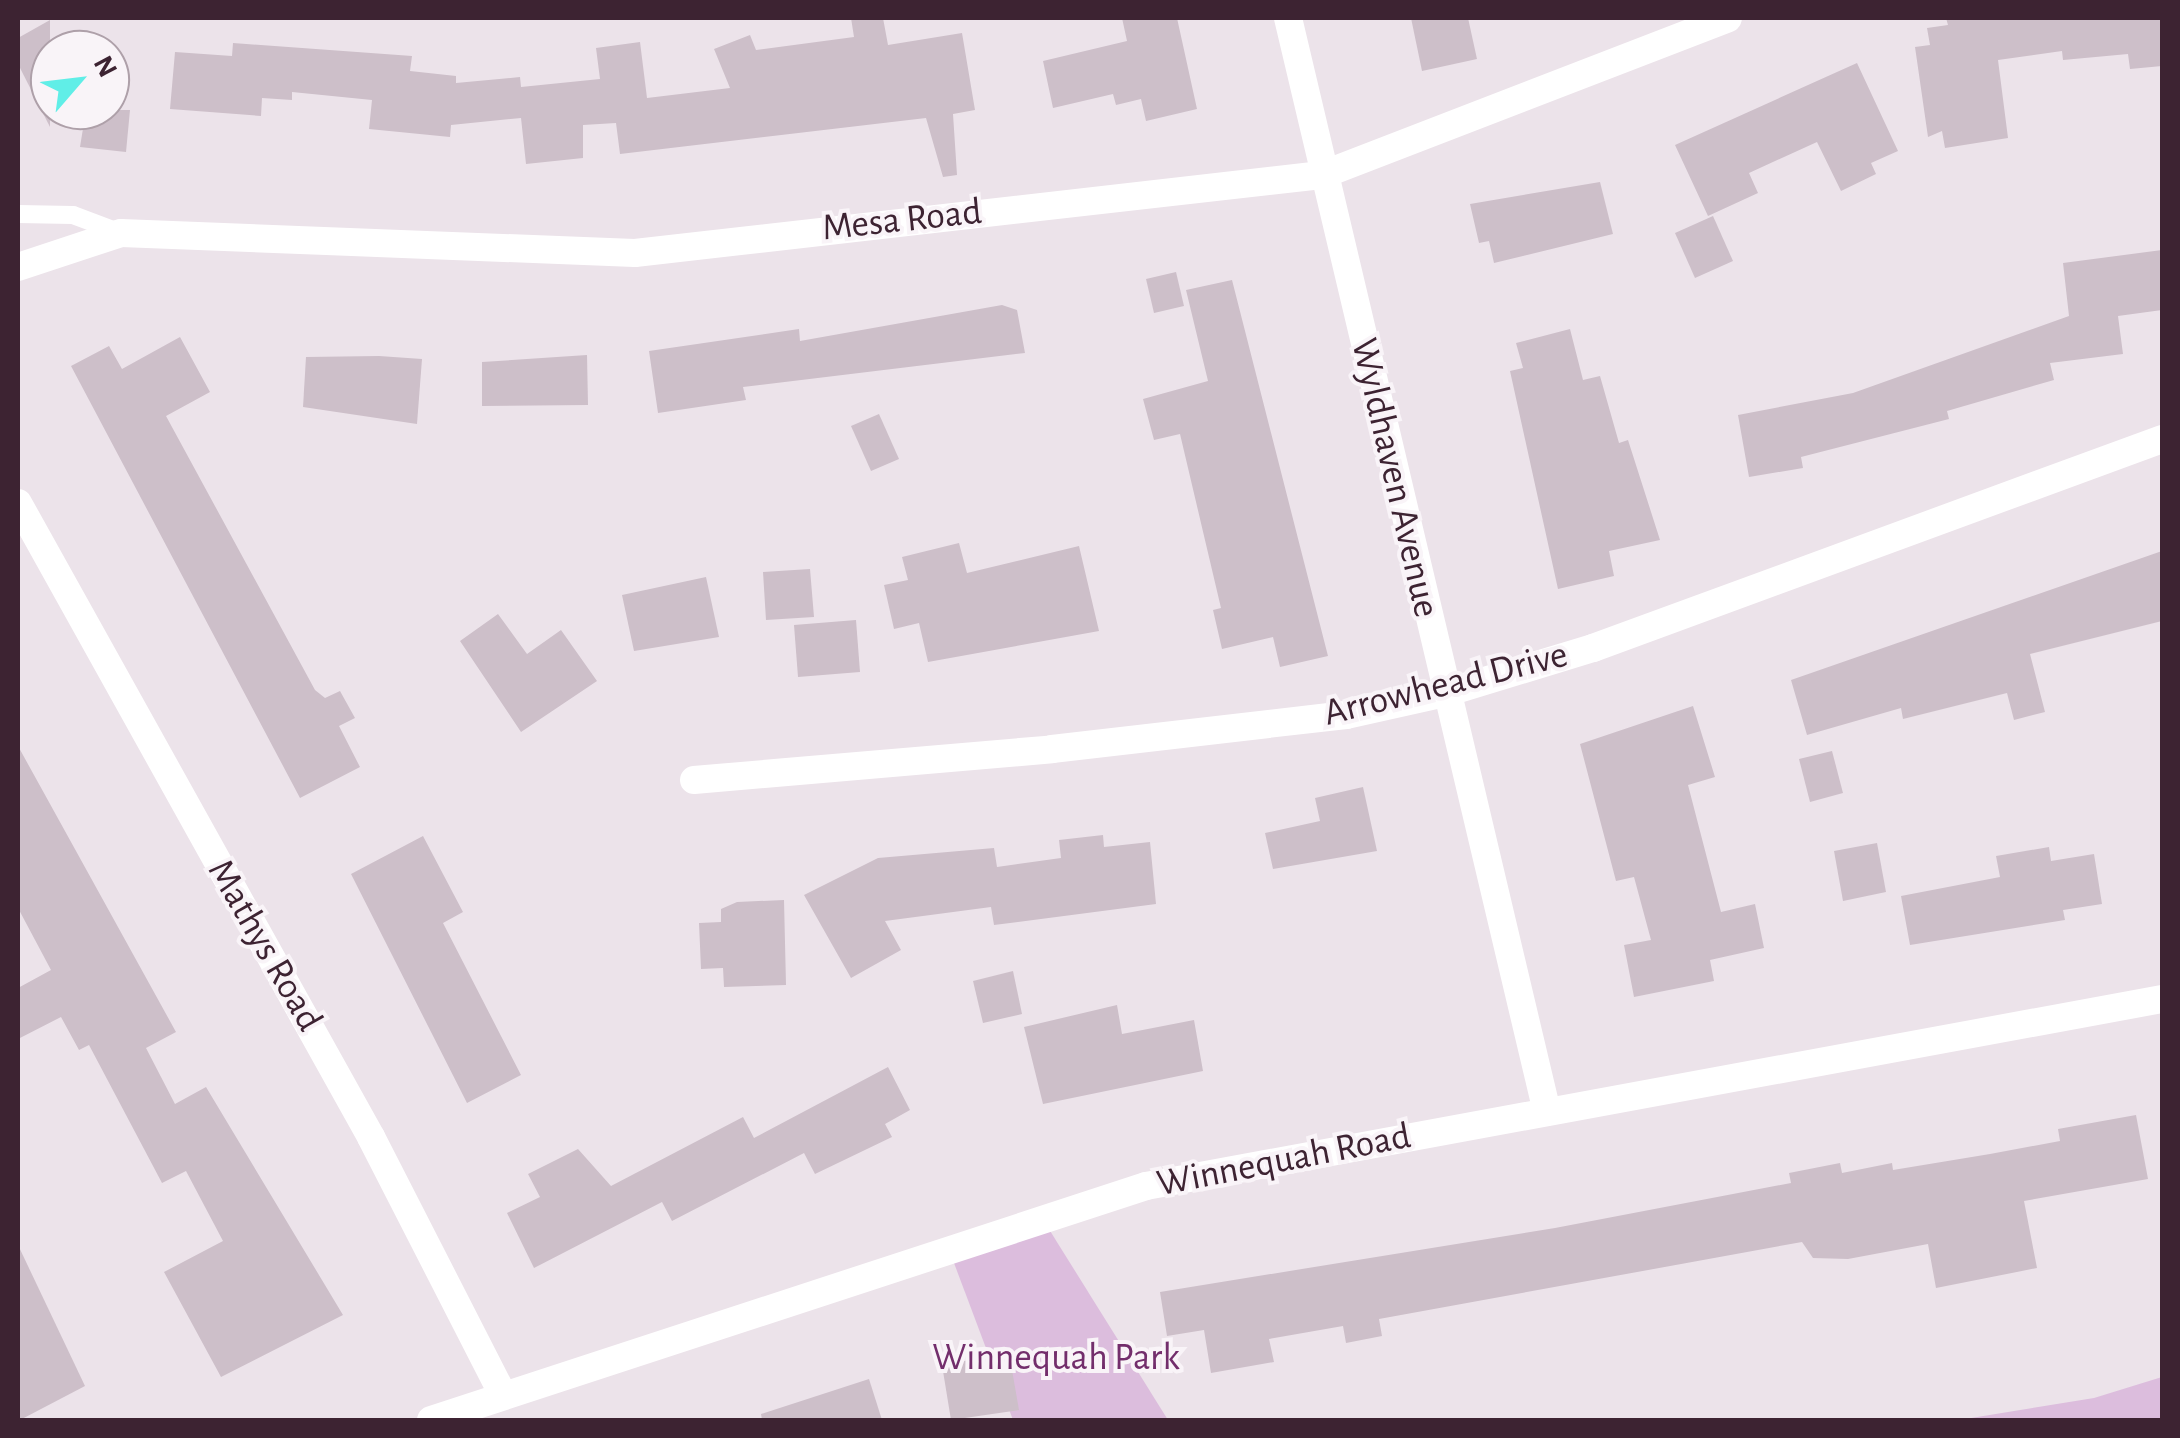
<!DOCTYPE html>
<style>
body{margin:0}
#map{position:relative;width:2180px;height:1438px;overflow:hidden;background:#ece3ea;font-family:"Alegreya Sans",sans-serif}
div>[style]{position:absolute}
.green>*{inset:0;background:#dcbddd}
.building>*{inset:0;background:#cdbfc9}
.service>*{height:18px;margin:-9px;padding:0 9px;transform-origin:9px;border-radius:9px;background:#fff}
.minor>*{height:28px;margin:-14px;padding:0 14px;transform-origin:14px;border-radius:14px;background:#fff}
.tertiary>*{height:28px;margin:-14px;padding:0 14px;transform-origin:14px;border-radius:14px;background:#fff}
span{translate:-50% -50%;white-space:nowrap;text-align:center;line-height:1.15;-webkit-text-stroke:8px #f9f4f8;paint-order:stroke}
.street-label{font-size:38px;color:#3d2332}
.park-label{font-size:38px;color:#732e6c}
.frame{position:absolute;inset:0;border:20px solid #3d2332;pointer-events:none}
.north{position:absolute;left:30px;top:30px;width:100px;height:100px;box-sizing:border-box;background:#f9f4f8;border:2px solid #aea0a9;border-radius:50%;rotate:62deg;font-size:28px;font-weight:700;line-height:40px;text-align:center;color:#3d2332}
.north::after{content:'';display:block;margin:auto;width:35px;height:45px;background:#60eee7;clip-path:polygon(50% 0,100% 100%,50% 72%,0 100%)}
</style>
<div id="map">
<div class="green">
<div style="clip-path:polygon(1042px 1218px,1168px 1420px,1013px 1420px,948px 1247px)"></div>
<div style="clip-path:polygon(2162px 1377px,2162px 1420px,1959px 1420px,2094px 1398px)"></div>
</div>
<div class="building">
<div style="clip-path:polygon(851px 18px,883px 18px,888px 45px,962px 33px,975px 110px,953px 114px,957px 175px,943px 177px,926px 118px,620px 154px,616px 123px,583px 125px,583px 158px,526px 164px,521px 118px,451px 125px,450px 137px,369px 129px,372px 100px,292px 92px,292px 100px,262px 98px,261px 116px,170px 109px,175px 52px,232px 56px,233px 43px,412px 56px,410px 71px,456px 76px,456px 83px,520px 77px,521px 87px,600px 79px,596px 48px,640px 42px,647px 98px,730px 88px,714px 49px,750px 35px,756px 50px,854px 37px)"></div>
<div style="clip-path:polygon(1122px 18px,1177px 18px,1197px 109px,1146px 121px,1141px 99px,1116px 105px,1113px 94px,1053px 108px,1043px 61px,1127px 41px)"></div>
<div style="clip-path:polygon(1411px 18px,1468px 18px,1477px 59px,1422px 71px)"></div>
<div style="clip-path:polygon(1946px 18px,2162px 18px,2162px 66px,2130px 69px,2128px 54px,2063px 60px,2062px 51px,1998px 60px,2008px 138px,1945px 148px,1942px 131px,1928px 137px,1915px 47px,1930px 45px,1927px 28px,1948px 25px)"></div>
<div style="clip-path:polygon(50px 20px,50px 127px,18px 64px,18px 38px)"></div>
<div style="clip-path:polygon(1857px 63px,1898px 151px,1871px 163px,1876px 174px,1841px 191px,1817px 142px,1749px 173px,1758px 193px,1708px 216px,1675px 145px)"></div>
<div style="clip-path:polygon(86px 110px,130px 110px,126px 152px,80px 147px)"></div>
<div style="clip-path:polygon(1600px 182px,1613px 234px,1494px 263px,1489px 241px,1479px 243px,1470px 204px)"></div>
<div style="clip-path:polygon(1713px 216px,1733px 261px,1695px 278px,1675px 233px)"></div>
<div style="clip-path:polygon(2162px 250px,2162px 310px,2118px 316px,2123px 354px,2050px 363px,2054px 380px,1947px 411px,1949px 419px,1801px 457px,1803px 468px,1749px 477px,1738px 415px,1853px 393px,2069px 316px,2063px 263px)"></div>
<div style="clip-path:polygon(1176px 272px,1184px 306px,1154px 313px,1146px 279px)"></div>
<div style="clip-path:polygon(1232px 280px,1328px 656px,1280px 667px,1273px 637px,1222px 649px,1213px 610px,1221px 608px,1180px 434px,1154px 440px,1143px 399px,1208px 381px,1186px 290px)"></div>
<div style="clip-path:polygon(1002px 305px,1017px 310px,1025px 353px,743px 387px,746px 400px,658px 413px,649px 351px,799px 329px,800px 341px)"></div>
<div style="clip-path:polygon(1570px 329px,1583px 380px,1600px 376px,1619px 443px,1628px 440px,1660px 540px,1609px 551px,1614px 576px,1558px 589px,1510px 371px,1523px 368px,1516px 343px)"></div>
<div style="clip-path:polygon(180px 337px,210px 392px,166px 416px,315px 690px,325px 698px,340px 691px,355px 718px,339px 726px,360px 767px,300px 798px,71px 366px,109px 346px,122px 369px)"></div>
<div style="clip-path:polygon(587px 355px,588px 405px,482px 406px,482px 362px)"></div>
<div style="clip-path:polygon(379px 356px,422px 359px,417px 424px,303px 407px,306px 357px)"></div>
<div style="clip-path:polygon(879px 414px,899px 459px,871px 471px,851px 426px)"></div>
<div style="clip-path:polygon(959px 543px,967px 573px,1079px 546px,1099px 631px,928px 662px,919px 623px,894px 629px,884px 585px,908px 580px,902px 557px)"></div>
<div style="clip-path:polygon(2162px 551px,2162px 621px,2030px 654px,2045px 712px,2014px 720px,2007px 693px,1903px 719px,1901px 708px,1807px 735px,1791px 680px)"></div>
<div style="clip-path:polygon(810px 569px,814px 617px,766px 620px,763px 572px)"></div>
<div style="clip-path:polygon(706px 577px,719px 637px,634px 651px,622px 595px)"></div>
<div style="clip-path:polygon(498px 614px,527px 654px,561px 630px,597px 681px,521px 732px,460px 641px)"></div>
<div style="clip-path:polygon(856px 620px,860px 672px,798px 677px,794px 625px)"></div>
<div style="clip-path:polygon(1693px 706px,1715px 777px,1688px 785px,1721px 912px,1755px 904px,1764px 948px,1710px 960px,1714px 981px,1634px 997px,1624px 945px,1651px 940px,1634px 877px,1616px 881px,1580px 744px)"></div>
<div style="clip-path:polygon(18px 746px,176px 1032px,146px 1048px,175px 1104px,206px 1087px,343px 1315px,221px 1377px,164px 1272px,223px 1241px,186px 1171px,162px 1183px,89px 1045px,79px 1050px,61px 1017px,18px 1039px,18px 988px,51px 970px,18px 908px)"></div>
<div style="clip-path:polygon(1832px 751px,1843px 793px,1810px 802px,1799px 759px)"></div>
<div style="clip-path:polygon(1363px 787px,1377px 851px,1273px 869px,1265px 833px,1320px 821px,1315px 798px)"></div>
<div style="clip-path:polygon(1103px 835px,1104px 847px,1150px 842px,1156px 904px,994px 925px,991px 907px,885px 921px,901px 950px,851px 978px,804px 895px,878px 858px,994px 848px,997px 867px,1061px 858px,1059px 840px)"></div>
<div style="clip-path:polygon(423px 836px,463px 912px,443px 923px,521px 1075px,467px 1103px,351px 874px)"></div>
<div style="clip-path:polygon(1877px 843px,1886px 892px,1843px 901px,1834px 851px)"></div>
<div style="clip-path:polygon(2049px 847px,2051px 861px,2094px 854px,2102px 904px,2063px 910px,2065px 920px,1910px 945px,1901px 896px,2000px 877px,1996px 856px)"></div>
<div style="clip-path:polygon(784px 900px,786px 985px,724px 987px,723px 968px,701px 969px,699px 923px,721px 922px,721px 909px,737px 902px)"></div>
<div style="clip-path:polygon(1013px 971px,1022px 1014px,983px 1023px,973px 981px)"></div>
<div style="clip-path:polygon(1117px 1005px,1122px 1034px,1194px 1020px,1203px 1071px,1043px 1104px,1024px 1027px)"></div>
<div style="clip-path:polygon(888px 1067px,910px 1110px,885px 1124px,892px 1137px,815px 1174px,804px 1153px,672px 1221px,662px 1202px,534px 1268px,507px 1213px,540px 1197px,528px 1174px,578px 1149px,611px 1186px,743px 1117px,754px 1138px)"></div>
<div style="clip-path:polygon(2136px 1115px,2148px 1179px,2024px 1201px,2037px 1268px,1936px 1288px,1928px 1244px,1848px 1259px,1813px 1258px,1802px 1242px,1379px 1319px,1382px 1336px,1346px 1343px,1343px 1326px,1269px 1339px,1274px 1362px,1211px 1373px,1204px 1330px,1167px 1336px,1160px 1292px,1555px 1228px,1791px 1183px,1789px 1173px,1840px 1163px,1842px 1173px,1892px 1163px,1893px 1170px,1990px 1154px,2060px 1141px,2058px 1129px)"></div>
<div style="clip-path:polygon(18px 1245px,85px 1386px,20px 1420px,18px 1420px)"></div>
<div style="clip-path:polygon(1009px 1353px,1019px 1410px,951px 1420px,942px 1365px)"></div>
<div style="clip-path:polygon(869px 1379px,882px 1420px,762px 1420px,761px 1414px)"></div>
</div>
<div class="service">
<div style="left:18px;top:214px;width:55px;rotate:1deg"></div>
<div style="left:73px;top:215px;width:51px;rotate:20.6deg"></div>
</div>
<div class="minor">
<div style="left:1288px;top:18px;width:1124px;rotate:76.68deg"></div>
<div style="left:18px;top:267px;width:108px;rotate:-18.3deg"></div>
<div style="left:121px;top:233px;width:514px;rotate:2.23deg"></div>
<div style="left:635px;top:253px;width:691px;rotate:-6.48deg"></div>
<div style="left:1322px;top:175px;width:435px;rotate:-21.1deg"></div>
<div style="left:18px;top:503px;width:726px;rotate:60.89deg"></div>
<div style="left:371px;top:1137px;width:288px;rotate:62.9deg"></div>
<div style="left:694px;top:780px;width:359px;rotate:-4.9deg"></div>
<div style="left:1052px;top:749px;width:296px;rotate:-6.6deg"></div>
<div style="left:1346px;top:715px;width:101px;rotate:-12.5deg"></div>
<div style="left:1445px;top:693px;width:155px;rotate:-16.9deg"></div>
<div style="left:1593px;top:648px;width:606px;rotate:-20.17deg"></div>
</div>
<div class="tertiary">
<div style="left:431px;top:1420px;width:752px;rotate:-18.12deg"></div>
<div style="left:1146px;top:1186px;width:1033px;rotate:-10.43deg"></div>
</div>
<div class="street-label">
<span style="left:902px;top:221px;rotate:-6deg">Mesa Road</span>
<span style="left:1394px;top:478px;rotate:77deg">Wyldhaven Avenue</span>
<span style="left:1446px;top:685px;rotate:-14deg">Arrowhead Drive</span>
<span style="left:264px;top:946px;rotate:60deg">Mathys Road</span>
<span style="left:1284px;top:1161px;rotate:-11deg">Winnequah Road</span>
</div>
<div class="park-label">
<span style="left:1056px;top:1359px">Winnequah Park</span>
</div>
<div class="frame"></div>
<div class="north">N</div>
</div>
